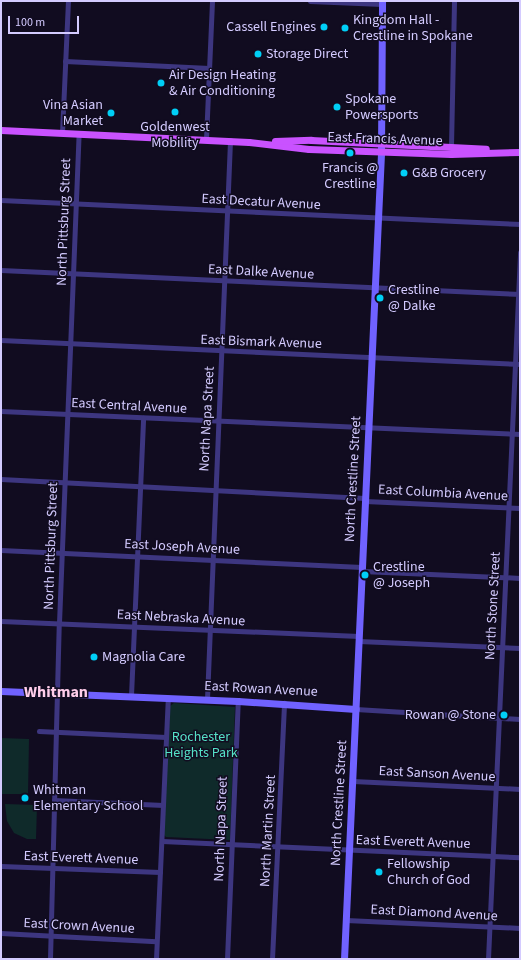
<!DOCTYPE html>
<style>
body{margin:0}
#map{position:relative;width:521px;height:960px;overflow:hidden;background:#110c20;font-family:"Source Sans 3",sans-serif}
div>[style]{position:absolute}
.green>*{inset:0;background:#0f2a2a}
.street>*{height:4.5px;margin:-2.25px;padding:0 2.25px;transform-origin:2.25px;border-radius:2.25px;background:#3d3680}
.secondary>*{height:7px;margin:-3.5px;padding:0 3.5px;transform-origin:3.5px;border-radius:3.5px;background:#7062ff}
.primary>*{height:7px;margin:-3.5px;padding:0 3.5px;transform-origin:3.5px;border-radius:3.5px;background:#c952ff}
.dots>*{width:11px;height:11px;translate:-50% -50%;box-sizing:border-box;border:2px solid #110c20;border-radius:50%}
span{translate:-50% -50%;white-space:nowrap;text-align:center;line-height:1.15;-webkit-text-stroke:3px #110c20;paint-order:stroke}
.poi-label{font-size:14px;color:#d4cbff}
.left{translate:0 -50%;text-align:left}
.right{translate:-100% -50%;text-align:right}
.street-label{font-size:14px;color:#d4cbff}
.park-label{font-size:14px;color:#55e1c7}
.quarter-label{font-size:16px;color:#ffcdea;font-weight:700}
.frame{position:absolute;inset:0;border:2px solid #d4cbff;pointer-events:none}
.scale{position:absolute;left:8px;top:16px;width:71px;height:18px;box-sizing:border-box;border:2px solid #d4cbff;border-top:0;padding-left:5px;font-size:12px;line-height:14px;white-space:nowrap;color:#d4cbff;-webkit-text-stroke:3px #110c20;paint-order:stroke}
</style>
<div id="map">
<div class="green">
<div style="clip-path:polygon(174px 703px,235px 707px,230px 840px,166px 837px,164px 835px,170px 706px)"></div>
<div style="clip-path:polygon(1px 738px,29px 739px,28px 794px,1px 794px)"></div>
<div style="clip-path:polygon(5px 804px,37px 805px,36px 839px,27px 839px,14px 833px,7px 821px)"></div>
</div>
<div class="street">
<div style="left:310px;top:1px;width:72px;rotate:2.4deg"></div>
<div style="left:65px;top:61px;width:144px;rotate:2.8deg"></div>
<div style="left:62px;top:133px;width:132px;rotate:-87.4deg"></div>
<div style="left:206px;top:139px;width:138px;rotate:-87.5deg"></div>
<div style="left:451px;top:146px;width:145px;rotate:-88.8deg"></div>
<div style="left:1px;top:200px;width:520px;rotate:2.65deg"></div>
<div style="left:1px;top:270px;width:520px;rotate:2.65deg"></div>
<div style="left:1px;top:340px;width:520px;rotate:2.65deg"></div>
<div style="left:1px;top:411px;width:520px;rotate:2.54deg"></div>
<div style="left:1px;top:479px;width:364px;rotate:3deg"></div>
<div style="left:365px;top:501px;width:155px;rotate:2.6deg"></div>
<div style="left:1px;top:550px;width:361px;rotate:2.7deg"></div>
<div style="left:362px;top:571px;width:158px;rotate:2.5deg"></div>
<div style="left:1px;top:621px;width:358px;rotate:2.4deg"></div>
<div style="left:359px;top:641px;width:161px;rotate:2.5deg"></div>
<div style="left:131px;top:696px;width:278px;rotate:-87.5deg"></div>
<div style="left:207px;top:699px;width:559px;rotate:-87.64deg"></div>
<div style="left:356px;top:709px;width:164px;rotate:3.5deg"></div>
<div style="left:39px;top:731px;width:127px;rotate:2.7deg"></div>
<div style="left:353px;top:781px;width:167px;rotate:2.7deg"></div>
<div style="left:54px;top:800px;width:109px;rotate:2.6deg"></div>
<div style="left:162px;top:841px;width:358px;rotate:2.6deg"></div>
<div style="left:1px;top:866px;width:159px;rotate:2.2deg"></div>
<div style="left:346px;top:920px;width:174px;rotate:2.6deg"></div>
<div style="left:1px;top:933px;width:155px;rotate:3deg"></div>
<div style="left:50px;top:959px;width:336px;rotate:-88.5deg"></div>
<div style="left:59px;top:623px;width:489px;rotate:-87.7deg"></div>
<div style="left:156px;top:959px;width:261px;rotate:-87.4deg"></div>
<div style="left:227px;top:959px;width:258px;rotate:-87.6deg"></div>
<div style="left:272px;top:959px;width:256px;rotate:-87.3deg"></div>
<div style="left:488px;top:959px;width:707px;rotate:-87.4deg"></div>
</div>
<div class="secondary">
<div style="left:1px;top:691px;width:237px;rotate:2.4deg"></div>
<div style="left:238px;top:701px;width:118px;rotate:3.9deg"></div>
<div style="left:344px;top:959px;width:808px;rotate:-87.37deg"></div>
<div style="left:381px;top:152px;width:151px;rotate:-89.6deg"></div>
</div>
<div class="primary">
<div style="left:1px;top:130px;width:248px;rotate:2.8deg"></div>
<div style="left:249px;top:142px;width:60px;rotate:6.7deg"></div>
<div style="left:309px;top:149px;width:142px;rotate:2deg"></div>
<div style="left:451px;top:154px;width:69px;rotate:-1.7deg"></div>
<div style="left:275px;top:141px;width:36px;rotate:-2deg"></div>
<div style="left:311px;top:140px;width:175px;rotate:2.9deg"></div>
</div>
<div class="dots">
<div style="left:324px;top:27px;background:#00cff6"></div>
<div style="left:345px;top:28px;background:#00cff6"></div>
<div style="left:258px;top:54px;background:#00cff6"></div>
<div style="left:161px;top:83px;background:#00cff6"></div>
<div style="left:337px;top:107px;background:#00cff6"></div>
<div style="left:175px;top:112px;background:#00cff6"></div>
<div style="left:111px;top:113px;background:#00cff6"></div>
<div style="left:350px;top:153px;background:#00cff6"></div>
<div style="left:404px;top:173px;background:#00cff6"></div>
<div style="left:380px;top:298px;background:#00cff6"></div>
<div style="left:365px;top:575px;background:#00cff6"></div>
<div style="left:94px;top:657px;background:#00cff6"></div>
<div style="left:504px;top:715px;background:#00cff6"></div>
<div style="left:25px;top:798px;background:#00cff6"></div>
<div style="left:379px;top:872px;background:#00cff6"></div>
</div>
<div class="poi-label">
<span class="left" style="left:353px;top:28px">Kingdom Hall -<br>Crestline in Spokane</span>
<span class="right" style="left:316px;top:27px">Cassell Engines</span>
<span class="left" style="left:266px;top:54px">Storage Direct</span>
<span class="left" style="left:169px;top:83px">Air Design Heating<br>&amp; Air Conditioning</span>
<span class="left" style="left:345px;top:107px">Spokane<br>Powersports</span>
<span class="right" style="left:103px;top:113px">Vina Asian<br>Market</span>
<span style="left:175px;top:135px">Goldenwest<br>Mobility</span>
<span style="left:350px;top:176px">Francis @<br>Crestline</span>
<span class="left" style="left:412px;top:173px">G&amp;B Grocery</span>
<span class="left" style="left:388px;top:298px">Crestline<br>@ Dalke</span>
<span class="left" style="left:373px;top:575px">Crestline<br>@ Joseph</span>
<span class="left" style="left:102px;top:657px">Magnolia Care</span>
<span class="right" style="left:496px;top:715px">Rowan @ Stone</span>
<span class="left" style="left:33px;top:798px">Whitman<br>Elementary School</span>
<span class="left" style="left:387px;top:872px">Fellowship<br>Church of God</span>
</div>
<div class="street-label">
<span style="left:385px;top:139px;rotate:2deg">East Francis Avenue</span>
<span style="left:261px;top:202px;rotate:3deg">East Decatur Avenue</span>
<span style="left:64px;top:222px;rotate:-88deg">North Pittsburg Street</span>
<span style="left:261px;top:272px;rotate:3deg">East Dalke Avenue</span>
<span style="left:261px;top:342px;rotate:2deg">East Bismark Avenue</span>
<span style="left:129px;top:406px;rotate:3deg">East Central Avenue</span>
<span style="left:207px;top:419px;rotate:-87deg">North Napa Street</span>
<span style="left:353px;top:479px;rotate:-87deg">North Crestline Street</span>
<span style="left:443px;top:493px;rotate:3deg">East Columbia Avenue</span>
<span style="left:51px;top:546px;rotate:-88deg">North Pittsburg Street</span>
<span style="left:182px;top:547px;rotate:3deg">East Joseph Avenue</span>
<span style="left:493px;top:606px;rotate:-87deg">North Stone Street</span>
<span style="left:181px;top:618px;rotate:3deg">East Nebraska Avenue</span>
<span style="left:261px;top:689px;rotate:3deg">East Rowan Avenue</span>
<span style="left:437px;top:774px;rotate:3deg">East Sanson Avenue</span>
<span style="left:339px;top:803px;rotate:-87deg">North Crestline Street</span>
<span style="left:221px;top:829px;rotate:-88deg">North Napa Street</span>
<span style="left:268px;top:831px;rotate:-87deg">North Martin Street</span>
<span style="left:413px;top:842px;rotate:2deg">East Everett Avenue</span>
<span style="left:81px;top:858px;rotate:2deg">East Everett Avenue</span>
<span style="left:434px;top:913px;rotate:3deg">East Diamond Avenue</span>
<span style="left:79px;top:926px;rotate:3deg">East Crown Avenue</span>
</div>
<div class="park-label">
<span style="left:201px;top:745px">Rochester<br>Heights Park</span>
</div>
<div class="quarter-label">
<span style="left:56px;top:692px">Whitman</span>
</div>
<div class="frame"></div>
<div class="scale">100 m</div>
</div>
